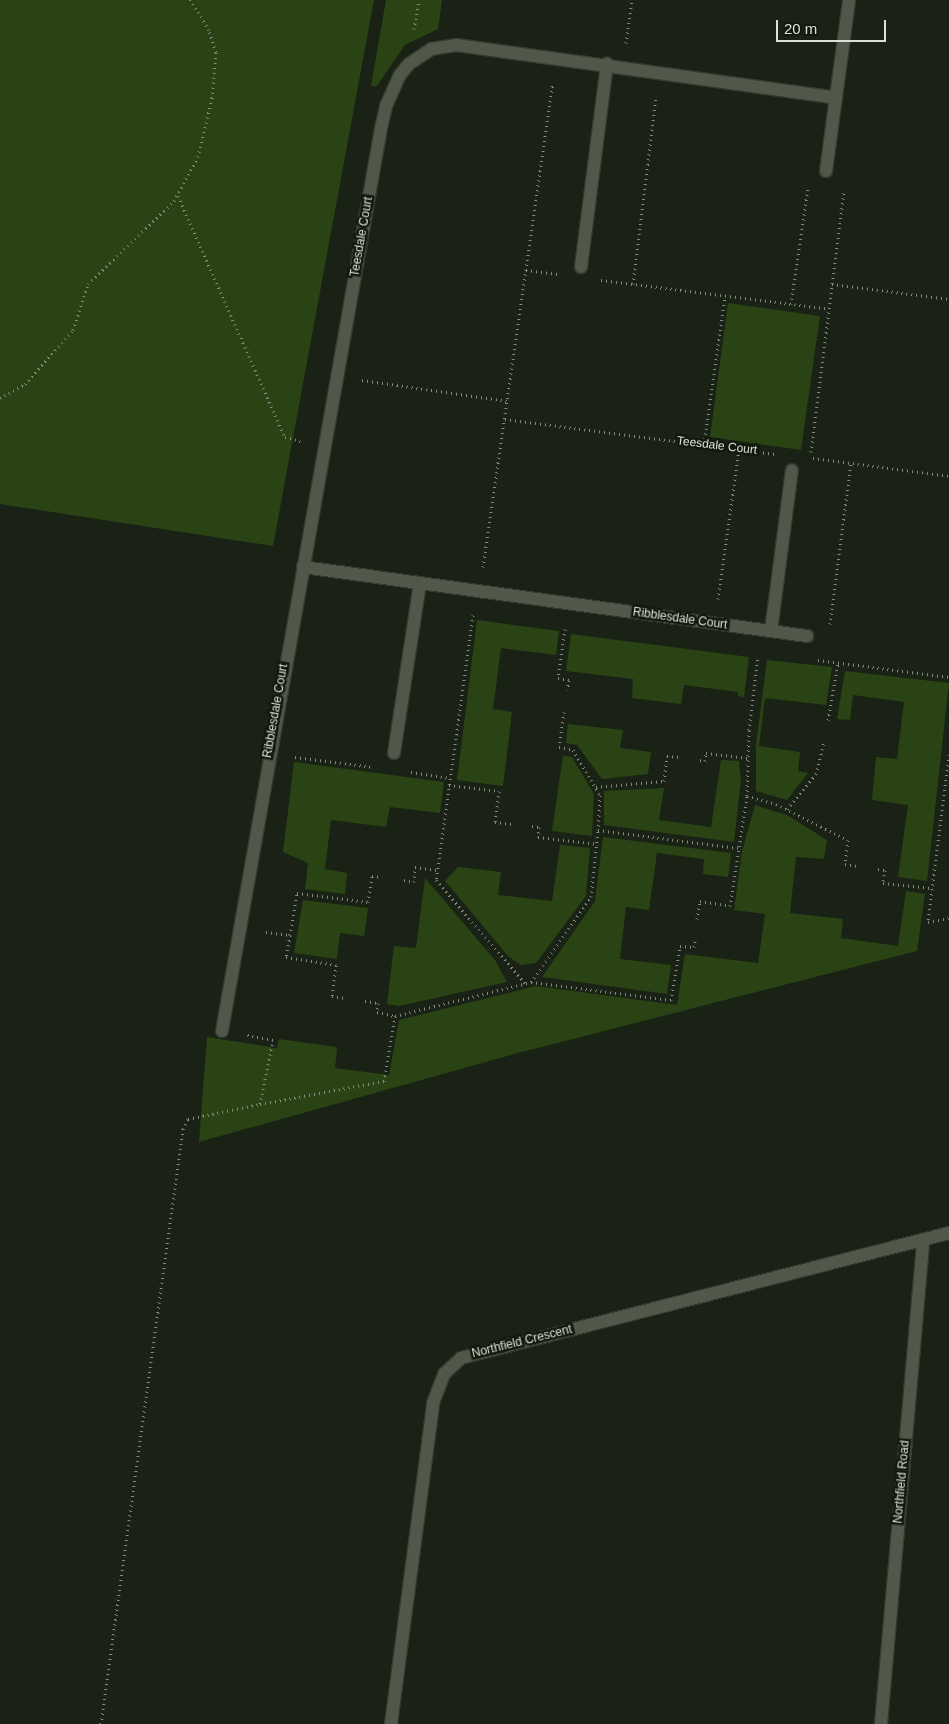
<!DOCTYPE html>
<style>
body{margin:0}
#map{position:relative;width:949px;height:1724px;overflow:hidden;background:#1a2215;font-family:Helvetica,sans-serif}
div>[style]{position:absolute}
.green>*{inset:0;background:#294314}
.path>*{height:3px;margin-top:-1.5px;transform-origin:0;background:repeating-linear-gradient(90deg,#848b80 0 1px,transparent 0 5px)}
.roads{filter:drop-shadow(1px 0 #343a31) drop-shadow(-1px 0 #343a31) drop-shadow(0 1px #343a31) drop-shadow(0 -1px #343a31)}
.service>*{height:12px;margin:-6px;padding:0 6px;transform-origin:6px;border-radius:6px;background:#4f5849}
.minor>*{height:12px;margin:-6px;padding:0 6px;transform-origin:6px;border-radius:6px;background:#4f5849}
span{translate:-50% -50%;white-space:nowrap;text-align:center;line-height:1.15;-webkit-text-stroke:5px #11190c;paint-order:stroke}
.street-label{font-size:12px;color:#dce1d8}
.scale{position:absolute;left:776px;top:20px;width:110px;height:22px;box-sizing:border-box;border:2px solid #dce1d8;border-top:0;padding-left:6px;font-size:15px;line-height:18px;white-space:nowrap;color:#dce1d8;-webkit-text-stroke:4px #11190c;paint-order:stroke}
</style>
<div id="map">
<div class="green">
<div style="clip-path:polygon(0 0,374px 0,273px 546px,0 504px)"></div>
<div style="clip-path:polygon(386px 0,442px 0,438px 29px,405px 45px,377px 86px,371px 86px)"></div>
<div style="clip-path:polygon(728px 303px,820px 316px,801px 450px,710px 437px)"></div>
<div style="clip-path:polygon(477px 620px,559px 631px,556px 655px,501px 648px,493px 709px,512px 712px,503px 786px,457px 780px)"></div>
<div style="clip-path:polygon(571px 634px,749px 657px,744px 697px,738px 696px,738px 692px,684px 685px,681px 704px,632px 698px,633px 679px,566px 671px)"></div>
<div style="clip-path:polygon(767px 660px,832px 667px,826px 705px,765px 698px,759px 746px,800px 752px,798px 771px,808px 773px,787px 800px,756px 791px,756px 744px)"></div>
<div style="clip-path:polygon(845px 671px,949px 683px,927px 881px,898px 877px,908px 805px,872px 800px,876px 757px,897px 759px,904px 702px,853px 695px,850px 720px,837px 719px)"></div>
<div style="clip-path:polygon(568px 724px,623px 730px,620px 748px,651px 752px,648px 774px,602px 779px,577px 745px,566px 743px)"></div>
<div style="clip-path:polygon(563px 755px,572px 757px,594px 794px,592px 836px,552px 831px)"></div>
<div style="clip-path:polygon(721px 760px,739px 761px,741px 780px,734px 842px,604px 825px,604px 791px,664px 788px,659px 820px,711px 827px)"></div>
<div style="clip-path:polygon(294px 762px,444px 782px,440px 813px,390px 807px,386px 827px,331px 820px,325px 869px,347px 873px,345px 894px,305px 889px,308px 863px,283px 852px)"></div>
<div style="clip-path:polygon(755px 805px,787px 815px,827px 840px,824px 859px,796px 857px,790px 913px,843px 919px,841px 938px,898px 946px,906px 891px,925px 894px,917px 951px,518px 1053px,199px 1142px,207px 1037px,277px 1048px,279px 1039px,337px 1047px,335px 1068px,389px 1075px,399px 1020px,536px 986px,677px 1005px,685px 954px,758px 963px,765px 914px,734px 910px,742px 851px)"></div>
<div style="clip-path:polygon(603px 837px,731px 853px,728px 877px,703px 874px,704px 859px,657px 853px,649px 910px,626px 907px,620px 959px,671px 965px,667px 994px,542px 977px,595px 901px)"></div>
<div style="clip-path:polygon(560px 845px,590px 848px,586px 896px,536px 963px,521px 965px,509px 957px,445px 881px,458px 867px,501px 872px,498px 895px,552px 901px)"></div>
<div style="clip-path:polygon(425px 878px,495px 960px,507px 982px,399px 1006px,387px 1004px,394px 946px,416px 948px)"></div>
<div style="clip-path:polygon(303px 900px,368px 908px,364px 936px,340px 933px,337px 959px,294px 953px)"></div>
</div>
<div class="path">
<div style="left:414px;top:29px;width:29px;rotate:-80deg"></div>
<div style="left:626px;top:43px;width:43px;rotate:-82.1deg"></div>
<div style="left:178px;top:196px;width:264px;rotate:66.1deg"></div>
<div style="left:285px;top:437px;width:16px;rotate:15deg"></div>
<div style="left:526px;top:270px;width:32px;rotate:7deg"></div>
<div style="left:601px;top:280px;width:230px;rotate:7.2deg"></div>
<div style="left:633px;top:284px;width:187px;rotate:-83deg"></div>
<div style="left:832px;top:284px;width:118px;rotate:7.3deg"></div>
<div style="left:791px;top:304px;width:117px;rotate:-81.7deg"></div>
<div style="left:362px;top:380px;width:147px;rotate:8.2deg"></div>
<div style="left:0;top:398px;width:29px;rotate:-29deg"></div>
<div style="left:25px;top:384px;width:72px;rotate:-48.4deg"></div>
<div style="left:73px;top:330px;width:48px;rotate:-71.9deg"></div>
<div style="left:88px;top:284px;width:120px;rotate:-44deg"></div>
<div style="left:174px;top:201px;width:50px;rotate:-61.4deg"></div>
<div style="left:198px;top:157px;width:61px;rotate:-76.7deg"></div>
<div style="left:212px;top:98px;width:46px;rotate:-85deg"></div>
<div style="left:216px;top:52px;width:23px;rotate:-108deg"></div>
<div style="left:209px;top:30px;width:36px;rotate:-122deg"></div>
<div style="left:505px;top:419px;width:272px;rotate:7.4deg"></div>
<div style="left:704px;top:444px;width:149px;rotate:-81.9deg"></div>
<div style="left:811px;top:452px;width:263px;rotate:-82.8deg"></div>
<div style="left:813px;top:458px;width:137px;rotate:7.5deg"></div>
<div style="left:483px;top:567px;width:488px;rotate:-81.8deg"></div>
<div style="left:718px;top:599px;width:151px;rotate:-82deg"></div>
<div style="left:473px;top:615px;width:268px;rotate:97.9deg"></div>
<div style="left:436px;top:880px;width:136px;rotate:49.2deg"></div>
<div style="left:830px;top:624px;width:162px;rotate:-82.6deg"></div>
<div style="left:565px;top:629px;width:49px;rotate:98.1deg"></div>
<div style="left:558px;top:678px;width:11px;rotate:10deg"></div>
<div style="left:569px;top:680px;width:10px;rotate:101deg"></div>
<div style="left:818px;top:660px;width:132px;rotate:7.4deg"></div>
<div style="left:564px;top:712px;width:35px;rotate:98deg"></div>
<div style="left:559px;top:747px;width:14px;rotate:12deg"></div>
<div style="left:573px;top:750px;width:52px;rotate:59deg"></div>
<div style="left:600px;top:795px;width:35px;rotate:93deg"></div>
<div style="left:828px;top:720px;width:58px;rotate:-80deg"></div>
<div style="left:949px;top:755px;width:168px;rotate:97.2deg"></div>
<div style="left:928px;top:922px;width:21px;rotate:-11deg"></div>
<div style="left:295px;top:757px;width:79px;rotate:7.3deg"></div>
<div style="left:700px;top:760px;width:5px;rotate:11deg"></div>
<div style="left:705px;top:761px;width:8px;rotate:-83deg"></div>
<div style="left:706px;top:753px;width:42px;rotate:6.8deg"></div>
<div style="left:411px;top:772px;width:39px;rotate:9deg"></div>
<div style="left:449px;top:785px;width:50px;rotate:6.8deg"></div>
<div style="left:499px;top:791px;width:31px;rotate:97deg"></div>
<div style="left:495px;top:822px;width:17px;rotate:7deg"></div>
<div style="left:596px;top:787px;width:68px;rotate:-5deg"></div>
<div style="left:664px;top:781px;width:25px;rotate:-83deg"></div>
<div style="left:667px;top:756px;width:13px;rotate:4deg"></div>
<div style="left:747px;top:796px;width:30px;rotate:15deg"></div>
<div style="left:776px;top:804px;width:80px;rotate:26.6deg"></div>
<div style="left:848px;top:840px;width:24px;rotate:97deg"></div>
<div style="left:845px;top:864px;width:12px;rotate:9deg"></div>
<div style="left:787px;top:809px;width:45px;rotate:-50.4deg"></div>
<div style="left:816px;top:774px;width:32px;rotate:-76deg"></div>
<div style="left:532px;top:826px;width:7px;rotate:8deg"></div>
<div style="left:539px;top:827px;width:10px;rotate:96deg"></div>
<div style="left:538px;top:837px;width:60px;rotate:6.7deg"></div>
<div style="left:878px;top:869px;width:7px;rotate:8deg"></div>
<div style="left:885px;top:870px;width:13px;rotate:99deg"></div>
<div style="left:883px;top:883px;width:49px;rotate:5.8deg"></div>
<div style="left:404px;top:880px;width:10px;rotate:11deg"></div>
<div style="left:414px;top:882px;width:15px;rotate:-86deg"></div>
<div style="left:415px;top:867px;width:22px;rotate:8deg"></div>
<div style="left:697px;top:919px;width:18px;rotate:-81deg"></div>
<div style="left:700px;top:901px;width:30px;rotate:9deg"></div>
<div style="left:730px;top:906px;width:111px;rotate:-81.2deg"></div>
<div style="left:747px;top:796px;width:66px;rotate:-88.3deg"></div>
<div style="left:749px;top:730px;width:75px;rotate:-83.1deg"></div>
<div style="left:266px;top:932px;width:24px;rotate:7deg"></div>
<div style="left:290px;top:935px;width:22px;rotate:100deg"></div>
<div style="left:286px;top:957px;width:51px;rotate:9.1deg"></div>
<div style="left:336px;top:965px;width:31px;rotate:97deg"></div>
<div style="left:332px;top:996px;width:13px;rotate:9deg"></div>
<div style="left:290px;top:935px;width:43px;rotate:-80.5deg"></div>
<div style="left:297px;top:893px;width:72px;rotate:7.2deg"></div>
<div style="left:368px;top:902px;width:26px;rotate:-81deg"></div>
<div style="left:372px;top:876px;width:10px;rotate:6deg"></div>
<div style="left:531px;top:982px;width:141px;rotate:7.3deg"></div>
<div style="left:671px;top:1000px;width:55px;rotate:-80.5deg"></div>
<div style="left:680px;top:946px;width:14px;rotate:4deg"></div>
<div style="left:694px;top:947px;width:6px;rotate:-81deg"></div>
<div style="left:365px;top:1001px;width:13px;rotate:9deg"></div>
<div style="left:378px;top:1003px;width:9px;rotate:96deg"></div>
<div style="left:377px;top:1012px;width:18px;rotate:13deg"></div>
<div style="left:395px;top:1016px;width:140px;rotate:-14deg"></div>
<div style="left:531px;top:982px;width:104px;rotate:-54.8deg"></div>
<div style="left:591px;top:897px;width:67px;rotate:-84deg"></div>
<div style="left:598px;top:830px;width:141px;rotate:7.3deg"></div>
<div style="left:260px;top:1104px;width:126px;rotate:-10.5deg"></div>
<div style="left:384px;top:1081px;width:66px;rotate:-80.4deg"></div>
<div style="left:101px;top:1724px;width:601px;rotate:-82.15deg"></div>
<div style="left:183px;top:1129px;width:11px;rotate:-63deg"></div>
<div style="left:188px;top:1119px;width:74px;rotate:-11.8deg"></div>
<div style="left:260px;top:1104px;width:65px;rotate:-78.5deg"></div>
<div style="left:273px;top:1040px;width:26px;rotate:-169deg"></div>
</div>
<div class="roads">
<div class="service">
<div style="left:771px;top:631px;width:162px;rotate:-82.6deg"></div>
<div style="left:394px;top:753px;width:171px;rotate:-81.3deg"></div>
</div>
<div class="minor">
<div style="left:826px;top:171px;width:173px;rotate:-82.3deg"></div>
<div style="left:581px;top:267px;width:205px;rotate:-82.7deg"></div>
<div style="left:303px;top:567px;width:509px;rotate:7.8deg"></div>
<div style="left:222px;top:1031px;width:917px;rotate:-80.01deg"></div>
<div style="left:381px;top:128px;width:23px;rotate:-77deg"></div>
<div style="left:386px;top:106px;width:34px;rotate:-66deg"></div>
<div style="left:400px;top:75px;width:14px;rotate:-51deg"></div>
<div style="left:409px;top:64px;width:27px;rotate:-34deg"></div>
<div style="left:431px;top:49px;width:25px;rotate:-9deg"></div>
<div style="left:456px;top:45px;width:384px;rotate:7.9deg"></div>
<div style="left:391px;top:1724px;width:324px;rotate:-82.5deg"></div>
<div style="left:433px;top:1403px;width:31px;rotate:-69deg"></div>
<div style="left:444px;top:1374px;width:23px;rotate:-43deg"></div>
<div style="left:461px;top:1358px;width:504px;rotate:-14.37deg"></div>
<div style="left:881px;top:1724px;width:486px;rotate:-85deg"></div>
</div>
</div>
<div class="street-label">
<span style="left:362px;top:237px;rotate:-80deg">Teesdale Court</span>
<span style="left:717px;top:446px;rotate:7deg">Teesdale Court</span>
<span style="left:680px;top:619px;rotate:8deg">Ribblesdale Court</span>
<span style="left:276px;top:711px;rotate:-80deg">Ribblesdale Court</span>
<span style="left:522px;top:1342px;rotate:-14deg">Northfield Crescent</span>
<span style="left:902px;top:1482px;rotate:-85deg">Northfield Road</span>
</div>
<div class="scale">20 m</div>
</div>
